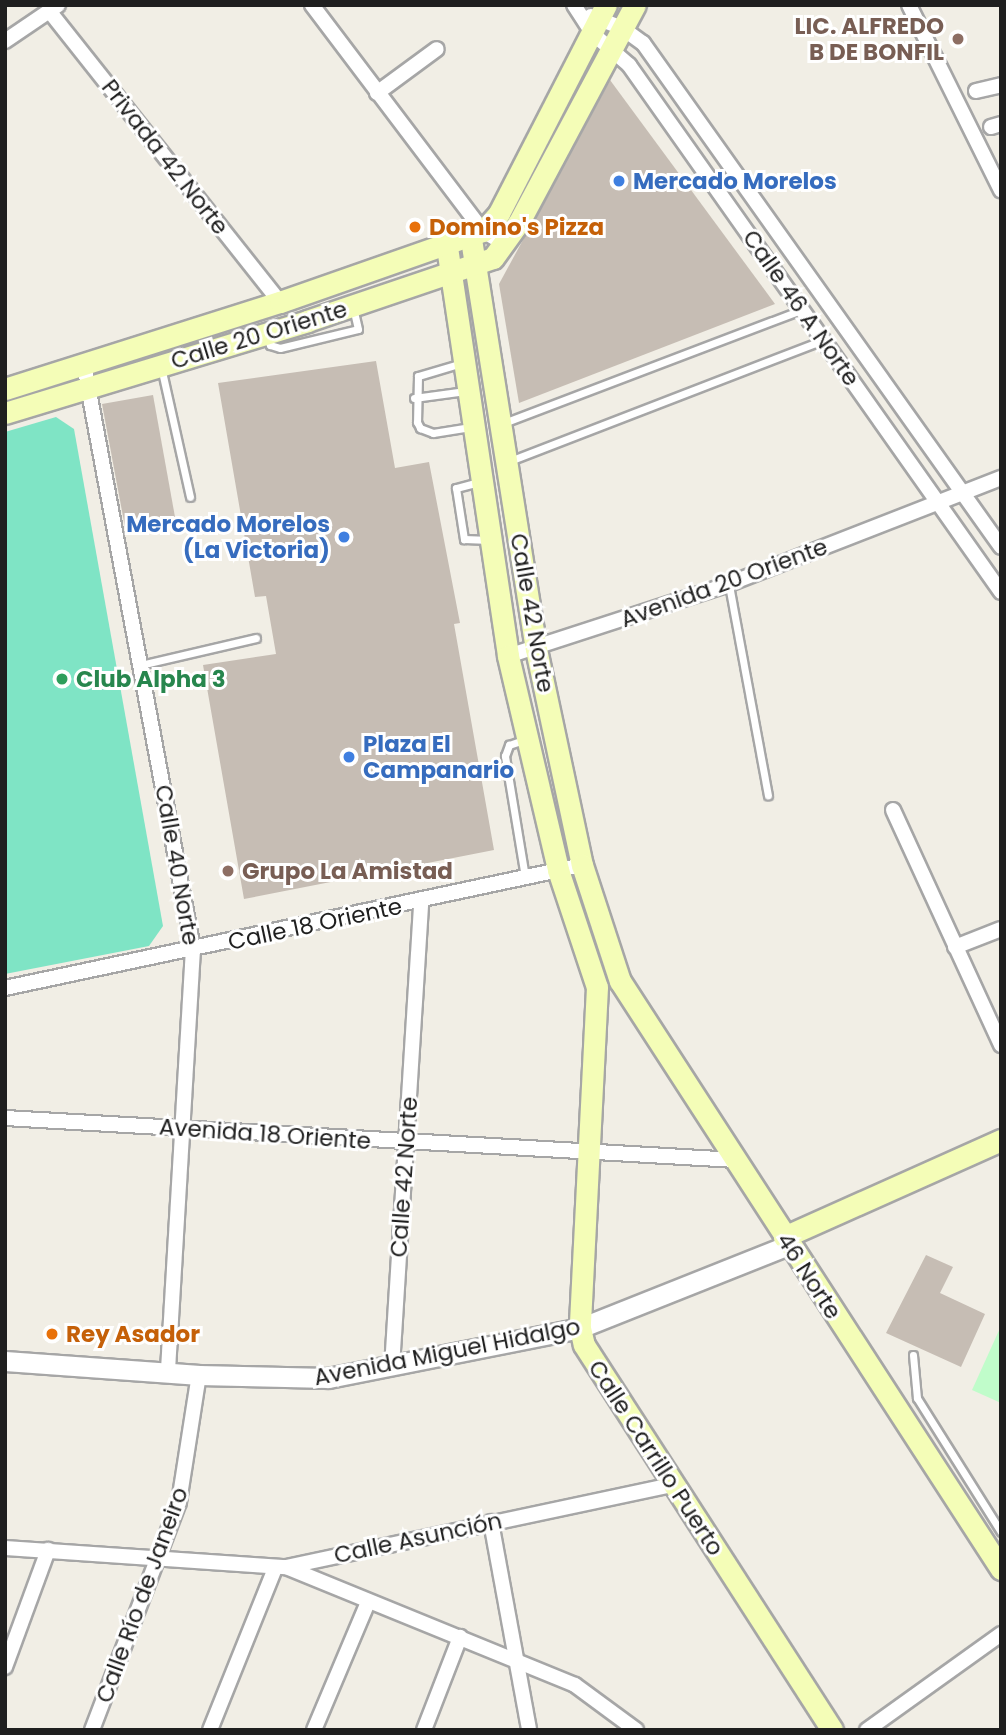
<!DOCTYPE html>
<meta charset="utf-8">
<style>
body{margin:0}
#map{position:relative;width:1006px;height:1735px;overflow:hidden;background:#f1eee5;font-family:Poppins,sans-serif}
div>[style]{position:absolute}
.park>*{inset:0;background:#c0fcca}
.pitch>*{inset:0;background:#7fe4c5}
.building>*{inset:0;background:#c6bdb4}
.roads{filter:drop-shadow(2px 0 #a6a6a6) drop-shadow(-2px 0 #a6a6a6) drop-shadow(0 2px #a6a6a6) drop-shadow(0 -2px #a6a6a6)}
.service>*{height:7px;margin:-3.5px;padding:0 3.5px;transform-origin:3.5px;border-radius:3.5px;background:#fff}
.minor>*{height:14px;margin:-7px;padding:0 7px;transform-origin:7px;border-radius:7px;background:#fff}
.tertiary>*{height:19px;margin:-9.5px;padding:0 9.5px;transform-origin:9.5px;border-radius:9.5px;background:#fff}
.secondary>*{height:21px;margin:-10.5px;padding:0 10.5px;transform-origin:10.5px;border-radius:10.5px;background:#f4fdb7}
.dots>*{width:19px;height:19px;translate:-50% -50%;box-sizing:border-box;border:4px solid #fff;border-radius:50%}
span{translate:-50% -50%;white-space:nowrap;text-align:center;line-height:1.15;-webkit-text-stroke:6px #fff;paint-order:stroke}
.education-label{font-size:23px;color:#785e54;font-weight:700}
.right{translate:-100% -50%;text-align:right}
.left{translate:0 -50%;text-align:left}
.street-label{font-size:23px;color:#1f1f1f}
.shop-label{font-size:23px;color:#366cbe;font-weight:700}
.food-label{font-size:23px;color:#c56008;font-weight:700}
.leisure-label{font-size:23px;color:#27864d;font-weight:700}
.frame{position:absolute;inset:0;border:7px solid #1f1f1f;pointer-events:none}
</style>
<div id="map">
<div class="park">
<div style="clip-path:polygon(1001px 1326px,1001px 1403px,972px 1390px)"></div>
</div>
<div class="pitch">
<div style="clip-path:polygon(56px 417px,74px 429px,163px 926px,149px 946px,5px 974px,5px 432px)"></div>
</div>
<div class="building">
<div style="clip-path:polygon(610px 80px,775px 304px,519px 403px,499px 284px)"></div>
<div style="clip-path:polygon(376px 361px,395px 468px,429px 462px,460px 623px,454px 624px,494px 850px,244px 899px,203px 665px,276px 654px,266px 596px,255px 597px,218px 383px)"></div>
<div style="clip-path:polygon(153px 395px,175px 517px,125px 527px,102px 404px)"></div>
<div style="clip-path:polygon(926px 1255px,953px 1267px,940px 1293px,985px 1314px,961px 1367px,886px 1333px)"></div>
</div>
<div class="roads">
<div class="service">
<div style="left:266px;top:336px;width:10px;rotate:66deg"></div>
<div style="left:270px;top:345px;width:10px;rotate:17deg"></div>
<div style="left:280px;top:348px;width:80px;rotate:-13.7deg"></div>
<div style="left:358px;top:329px;width:23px;rotate:-103deg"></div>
<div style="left:462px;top:363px;width:46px;rotate:163.5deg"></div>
<div style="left:418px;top:376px;width:46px;rotate:91.2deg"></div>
<div style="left:417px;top:422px;width:7px;rotate:63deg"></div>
<div style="left:420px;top:428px;width:14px;rotate:21deg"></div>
<div style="left:433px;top:433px;width:38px;rotate:-9deg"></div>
<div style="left:161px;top:367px;width:133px;rotate:77.4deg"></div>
<div style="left:414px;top:398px;width:52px;rotate:-7.7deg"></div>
<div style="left:501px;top:424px;width:321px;rotate:-20.8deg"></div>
<div style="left:507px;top:462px;width:339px;rotate:-21.1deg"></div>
<div style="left:479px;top:482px;width:24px;rotate:165deg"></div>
<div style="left:456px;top:488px;width:52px;rotate:81.1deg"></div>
<div style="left:464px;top:539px;width:26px;rotate:2deg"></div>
<div style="left:729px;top:585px;width:214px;rotate:79.5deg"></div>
<div style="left:140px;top:665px;width:119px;rotate:-13.1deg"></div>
<div style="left:525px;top:877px;width:123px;rotate:-99.4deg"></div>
<div style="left:505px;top:756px;width:12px;rotate:-70deg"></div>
<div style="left:509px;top:745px;width:18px;rotate:-19deg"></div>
<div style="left:913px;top:1355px;width:43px;rotate:84.7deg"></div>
<div style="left:917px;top:1398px;width:158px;rotate:57.9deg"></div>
</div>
<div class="minor">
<div style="left:312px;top:5px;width:283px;rotate:52.9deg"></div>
<div style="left:483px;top:231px;width:26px;rotate:31deg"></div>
<div style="left:574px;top:5px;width:33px;rotate:57deg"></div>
<div style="left:592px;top:33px;width:49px;rotate:40.9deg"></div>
<div style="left:629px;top:65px;width:645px;rotate:54.78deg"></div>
<div style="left:909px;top:5px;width:207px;rotate:63.6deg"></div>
<div style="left:50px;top:12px;width:370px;rotate:51.6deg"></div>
<div style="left:591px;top:16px;width:33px;rotate:21deg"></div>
<div style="left:622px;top:28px;width:26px;rotate:36deg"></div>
<div style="left:643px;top:43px;width:618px;rotate:54.61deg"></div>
<div style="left:5px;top:41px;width:64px;rotate:-34.2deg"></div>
<div style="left:976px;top:91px;width:26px;rotate:-13deg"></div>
<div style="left:377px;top:93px;width:74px;rotate:-36.3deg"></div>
<div style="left:991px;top:127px;width:10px;rotate:-17deg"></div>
<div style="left:84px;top:365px;width:594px;rotate:79.43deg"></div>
<div style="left:193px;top:949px;width:424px;rotate:93.4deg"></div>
<div style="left:508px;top:656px;width:232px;rotate:-18deg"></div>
<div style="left:729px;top:584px;width:292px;rotate:-21.3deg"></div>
<div style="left:893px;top:810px;width:259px;rotate:65.3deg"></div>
<div style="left:955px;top:947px;width:49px;rotate:-21.4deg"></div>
<div style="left:5px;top:988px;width:590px;rotate:-12.03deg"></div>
<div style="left:5px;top:1118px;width:731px;rotate:3.29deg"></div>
<div style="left:392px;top:1367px;width:466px;rotate:-86.4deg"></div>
<div style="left:491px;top:1522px;width:211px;rotate:79.6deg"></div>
<div style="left:5px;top:1548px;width:282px;rotate:3.9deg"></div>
<div style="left:286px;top:1567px;width:395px;rotate:-12deg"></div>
<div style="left:286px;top:1567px;width:312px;rotate:22.2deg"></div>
<div style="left:575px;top:1685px;width:76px;rotate:36.4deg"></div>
<div style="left:5px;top:1667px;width:125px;rotate:-69.8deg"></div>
<div style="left:92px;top:1730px;width:244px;rotate:-69.1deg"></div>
<div style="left:179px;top:1502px;width:129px;rotate:-81.1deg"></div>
<div style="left:210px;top:1730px;width:175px;rotate:-68.1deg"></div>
<div style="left:314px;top:1730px;width:139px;rotate:-67.1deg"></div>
<div style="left:424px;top:1730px;width:100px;rotate:-68.8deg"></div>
<div style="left:867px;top:1730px;width:165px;rotate:-35.6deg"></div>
</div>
<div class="tertiary">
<div style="left:5px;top:1361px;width:195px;rotate:4.1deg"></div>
<div style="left:199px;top:1375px;width:129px;rotate:1.3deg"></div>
<div style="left:328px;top:1378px;width:257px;rotate:-11.2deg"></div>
<div style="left:580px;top:1328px;width:225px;rotate:-21.7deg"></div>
</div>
<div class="secondary">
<div style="left:471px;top:239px;width:415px;rotate:81deg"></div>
<div style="left:536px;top:649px;width:221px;rotate:78deg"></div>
<div style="left:582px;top:865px;width:122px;rotate:71.9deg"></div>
<div style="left:620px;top:981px;width:701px;rotate:57.06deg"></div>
<div style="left:447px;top:247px;width:414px;rotate:81.5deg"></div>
<div style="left:508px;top:656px;width:220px;rotate:76.8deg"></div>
<div style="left:558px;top:870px;width:123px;rotate:71.6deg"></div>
<div style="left:597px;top:987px;width:341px;rotate:92.9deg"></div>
<div style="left:580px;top:1328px;width:17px;rotate:77deg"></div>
<div style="left:584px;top:1345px;width:458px;rotate:57.2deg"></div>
<div style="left:5px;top:389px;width:288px;rotate:-17.6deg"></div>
<div style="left:280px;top:302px;width:215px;rotate:-19.3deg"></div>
<div style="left:483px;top:231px;width:24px;rotate:-48deg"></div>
<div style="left:499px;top:213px;width:234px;rotate:-62.8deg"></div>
<div style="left:5px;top:413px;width:316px;rotate:-16.9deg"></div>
<div style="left:307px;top:321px;width:196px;rotate:-18.7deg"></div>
<div style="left:493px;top:258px;width:44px;rotate:-54.2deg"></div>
<div style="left:519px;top:222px;width:246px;rotate:-61.9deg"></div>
<div style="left:784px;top:1237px;width:238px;rotate:-24.1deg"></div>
</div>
</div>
<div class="dots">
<div style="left:958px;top:39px;background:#8d6e63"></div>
<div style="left:619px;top:181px;background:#3f7fe0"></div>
<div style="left:415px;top:227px;background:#e8710a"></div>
<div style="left:344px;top:537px;background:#3f7fe0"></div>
<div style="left:62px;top:679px;background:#2e9e5b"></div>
<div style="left:349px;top:757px;background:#3f7fe0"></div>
<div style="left:228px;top:871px;background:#8d6e63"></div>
<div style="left:52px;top:1334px;background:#e8710a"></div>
</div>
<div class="education-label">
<span class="right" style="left:944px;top:39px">LIC. ALFREDO<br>B DE BONFIL</span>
<span class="left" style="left:242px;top:871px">Grupo La Amistad</span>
</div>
<div class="street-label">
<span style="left:165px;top:157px;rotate:52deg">Privada 42 Norte</span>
<span style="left:801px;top:308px;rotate:55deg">Calle 46 A Norte</span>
<span style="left:259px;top:335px;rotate:-17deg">Calle 20 Oriente</span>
<span style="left:724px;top:583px;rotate:-20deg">Avenida 20 Oriente</span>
<span style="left:532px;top:613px;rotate:80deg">Calle 42 Norte</span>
<span style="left:177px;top:865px;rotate:80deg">Calle 40 Norte</span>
<span style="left:315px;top:924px;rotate:-12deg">Calle 18 Oriente</span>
<span style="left:265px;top:1134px;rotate:4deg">Avenida 18 Oriente</span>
<span style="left:404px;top:1177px;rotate:-86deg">Calle 42 Norte</span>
<span style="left:809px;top:1276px;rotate:57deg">46 Norte</span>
<span style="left:447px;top:1352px;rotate:-11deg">Avenida Miguel Hidalgo</span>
<span style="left:656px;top:1458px;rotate:57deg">Calle Carrillo Puerto</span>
<span style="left:418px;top:1538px;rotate:-12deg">Calle Asunción</span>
<span style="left:142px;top:1595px;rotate:-70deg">Calle Río de Janeiro</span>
</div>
<div class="shop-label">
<span class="left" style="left:633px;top:181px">Mercado Morelos</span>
<span class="right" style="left:330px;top:537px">Mercado Morelos<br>(La Victoria)</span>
<span class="left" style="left:363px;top:757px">Plaza El<br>Campanario</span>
</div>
<div class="food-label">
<span class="left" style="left:429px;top:227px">Domino's Pizza</span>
<span class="left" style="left:66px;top:1334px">Rey Asador</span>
</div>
<div class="leisure-label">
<span class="left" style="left:76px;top:679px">Club Alpha 3</span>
</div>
<div class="frame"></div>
</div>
